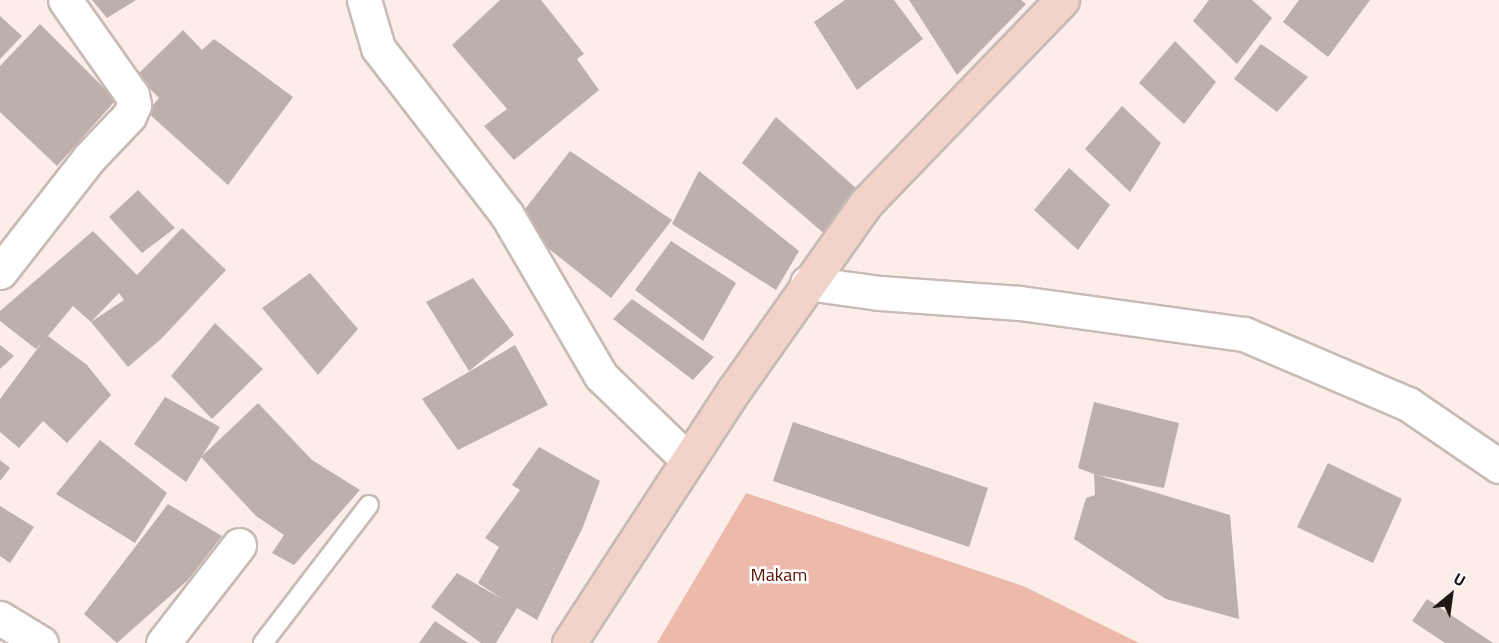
<!DOCTYPE html>
<style>
body{margin:0}
#map{position:relative;width:1499px;height:643px;overflow:hidden;background:#fcede8;font-family:"Titillium Web",sans-serif}
div>[style]{position:absolute}
.green>*{inset:0;background:#ecb9aa}
.building>*{inset:0;background:#bdafaa}
.roads{filter:drop-shadow(2px 0 #c8bab5) drop-shadow(-2px 0 #c8bab5) drop-shadow(0 2px #c8bab5) drop-shadow(0 -2px #c8bab5)}
.service>*{height:18px;margin:-9px;padding:0 9px;transform-origin:9px;border-radius:9px;background:#fff}
.minor>*{height:33px;margin:-16.5px;padding:0 16.5px;transform-origin:16.5px;border-radius:16.5px;background:#fff}
.secondary>*{height:33px;margin:-16.5px;padding:0 16.5px;transform-origin:16.5px;border-radius:16.5px;background:#f2d3ca}
span{translate:-50% -50%;white-space:nowrap;text-align:center;line-height:1.15;-webkit-text-stroke:5px #fefefe;paint-order:stroke}
.park-label{font-size:18px;color:#571100}
.north{position:absolute;left:1421px;top:565px;width:60px;height:60px;-webkit-text-stroke:4px #fefefe;paint-order:stroke;rotate:29deg;font-size:16px;font-weight:700;line-height:24px;text-align:center;color:#1d1716}
.north::after{content:'';display:block;margin:auto;width:21px;height:27px;background:#1d1716;clip-path:polygon(50% 0,100% 100%,50% 72%,0 100%)}
</style>
<div id="map">
<div class="green">
<div style="clip-path:polygon(746px 493px,1023px 586px,1139px 643px,657px 643px)"></div>
</div>
<div class="building">
<div style="clip-path:polygon(92px 0,136px 0,107px 18px)"></div>
<div style="clip-path:polygon(500px 0,541px 0,584px 54px,577px 59px,599px 90px,514px 160px,484px 126px,507px 109px,452px 45px)"></div>
<div style="clip-path:polygon(845px 0,894px 0,923px 39px,857px 90px,814px 22px)"></div>
<div style="clip-path:polygon(909px 0,1021px 0,1026px 4px,957px 75px)"></div>
<div style="clip-path:polygon(1209px 0,1252px 0,1272px 18px,1237px 64px,1193px 21px)"></div>
<div style="clip-path:polygon(1299px 0,1370px 0,1328px 57px,1283px 22px)"></div>
<div style="clip-path:polygon(0 16px,22px 36px,0 59px)"></div>
<div style="clip-path:polygon(40px 24px,116px 100px,57px 166px,0 112px,0 66px)"></div>
<div style="clip-path:polygon(183px 30px,202px 50px,214px 39px,293px 97px,228px 185px,147px 112px,159px 98px,137px 75px)"></div>
<div style="clip-path:polygon(1175px 41px,1216px 82px,1184px 124px,1139px 83px)"></div>
<div style="clip-path:polygon(1261px 44px,1308px 77px,1277px 112px,1234px 79px)"></div>
<div style="clip-path:polygon(1122px 106px,1161px 143px,1130px 192px,1085px 149px)"></div>
<div style="clip-path:polygon(776px 117px,857px 189px,827px 236px,742px 163px)"></div>
<div style="clip-path:polygon(570px 151px,672px 220px,611px 298px,515px 222px)"></div>
<div style="clip-path:polygon(1069px 168px,1110px 205px,1078px 250px,1034px 210px)"></div>
<div style="clip-path:polygon(699px 171px,799px 251px,776px 290px,672px 224px)"></div>
<div style="clip-path:polygon(138px 190px,175px 228px,142px 253px,109px 217px)"></div>
<div style="clip-path:polygon(182px 228px,226px 270px,161px 339px,128px 367px,91px 322px,124px 300px,119px 293px,91px 322px,73px 306px,48px 336px,87px 365px,111px 395px,67px 443px,43px 421px,19px 448px,0 432px,0 399px,43px 341px,36px 349px,0 321px,0 311px,93px 231px,137px 275px)"></div>
<div style="clip-path:polygon(671px 241px,736px 283px,703px 341px,635px 290px)"></div>
<div style="clip-path:polygon(310px 273px,358px 329px,318px 375px,262px 308px)"></div>
<div style="clip-path:polygon(473px 278px,514px 335px,469px 371px,426px 302px)"></div>
<div style="clip-path:polygon(632px 299px,714px 357px,693px 380px,613px 319px)"></div>
<div style="clip-path:polygon(215px 323px,263px 369px,212px 419px,171px 376px)"></div>
<div style="clip-path:polygon(0 345px,14px 356px,0 369px)"></div>
<div style="clip-path:polygon(515px 345px,548px 405px,458px 450px,422px 399px)"></div>
<div style="clip-path:polygon(165px 397px,220px 427px,186px 482px,134px 444px)"></div>
<div style="clip-path:polygon(1094px 402px,1179px 423px,1164px 488px,1097px 475px,1230px 515px,1239px 619px,1166px 599px,1074px 539px,1086px 498px,1095px 495px,1094px 474px,1078px 468px)"></div>
<div style="clip-path:polygon(258px 403px,312px 460px,360px 490px,294px 565px,272px 553px,284px 535px,256px 516px,201px 457px)"></div>
<div style="clip-path:polygon(793px 422px,988px 488px,969px 547px,773px 481px)"></div>
<div style="clip-path:polygon(100px 440px,167px 493px,135px 543px,56px 494px)"></div>
<div style="clip-path:polygon(539px 447px,600px 481px,583px 527px,537px 620px,517px 608px,496px 643px,481px 643px,431px 607px,457px 573px,504px 600px,478px 583px,499px 547px,485px 538px,520px 490px,512px 485px)"></div>
<div style="clip-path:polygon(0 460px,10px 468px,0 481px)"></div>
<div style="clip-path:polygon(1328px 463px,1402px 499px,1373px 563px,1297px 527px)"></div>
<div style="clip-path:polygon(168px 504px,222px 536px,188px 580px,117px 643px,84px 614px)"></div>
<div style="clip-path:polygon(0 506px,34px 527px,10px 563px,0 556px)"></div>
<div style="clip-path:polygon(1427px 599px,1493px 643px,1445px 643px,1412px 621px)"></div>
<div style="clip-path:polygon(435px 621px,468px 643px,419px 643px)"></div>
</div>
<div class="roads">
<div class="service">
<div style="left:263px;top:643px;width:174px;rotate:-52.5deg"></div>
</div>
<div class="minor">
<div style="left:364px;top:0;width:50px;rotate:73.7deg"></div>
<div style="left:378px;top:48px;width:211px;rotate:52.3deg"></div>
<div style="left:507px;top:215px;width:186px;rotate:59.7deg"></div>
<div style="left:601px;top:376px;width:121px;rotate:44deg"></div>
<div style="left:0;top:272px;width:145px;rotate:-52deg"></div>
<div style="left:89px;top:158px;width:58px;rotate:-46.4deg"></div>
<div style="left:129px;top:116px;width:12px;rotate:-66deg"></div>
<div style="left:134px;top:105px;width:10px;rotate:-101deg"></div>
<div style="left:132px;top:95px;width:116px;rotate:-125.2deg"></div>
<div style="left:807px;top:283px;width:74px;rotate:7.8deg"></div>
<div style="left:880px;top:293px;width:140px;rotate:4.1deg"></div>
<div style="left:1020px;top:303px;width:226px;rotate:7.9deg"></div>
<div style="left:1244px;top:334px;width:178px;rotate:23.1deg"></div>
<div style="left:1408px;top:404px;width:110px;rotate:34.3deg"></div>
<div style="left:0;top:618px;width:48px;rotate:31.4deg"></div>
<div style="left:163px;top:643px;width:124px;rotate:-52.2deg"></div>
</div>
<div class="secondary">
<div style="left:569px;top:643px;width:302px;rotate:-56.9deg"></div>
<div style="left:734px;top:390px;width:229px;rotate:-54.8deg"></div>
<div style="left:866px;top:203px;width:282px;rotate:-46deg"></div>
</div>
</div>
<div class="park-label">
<span style="left:779px;top:575px">Makam</span>
</div>
<div class="north">U</div>
</div>
